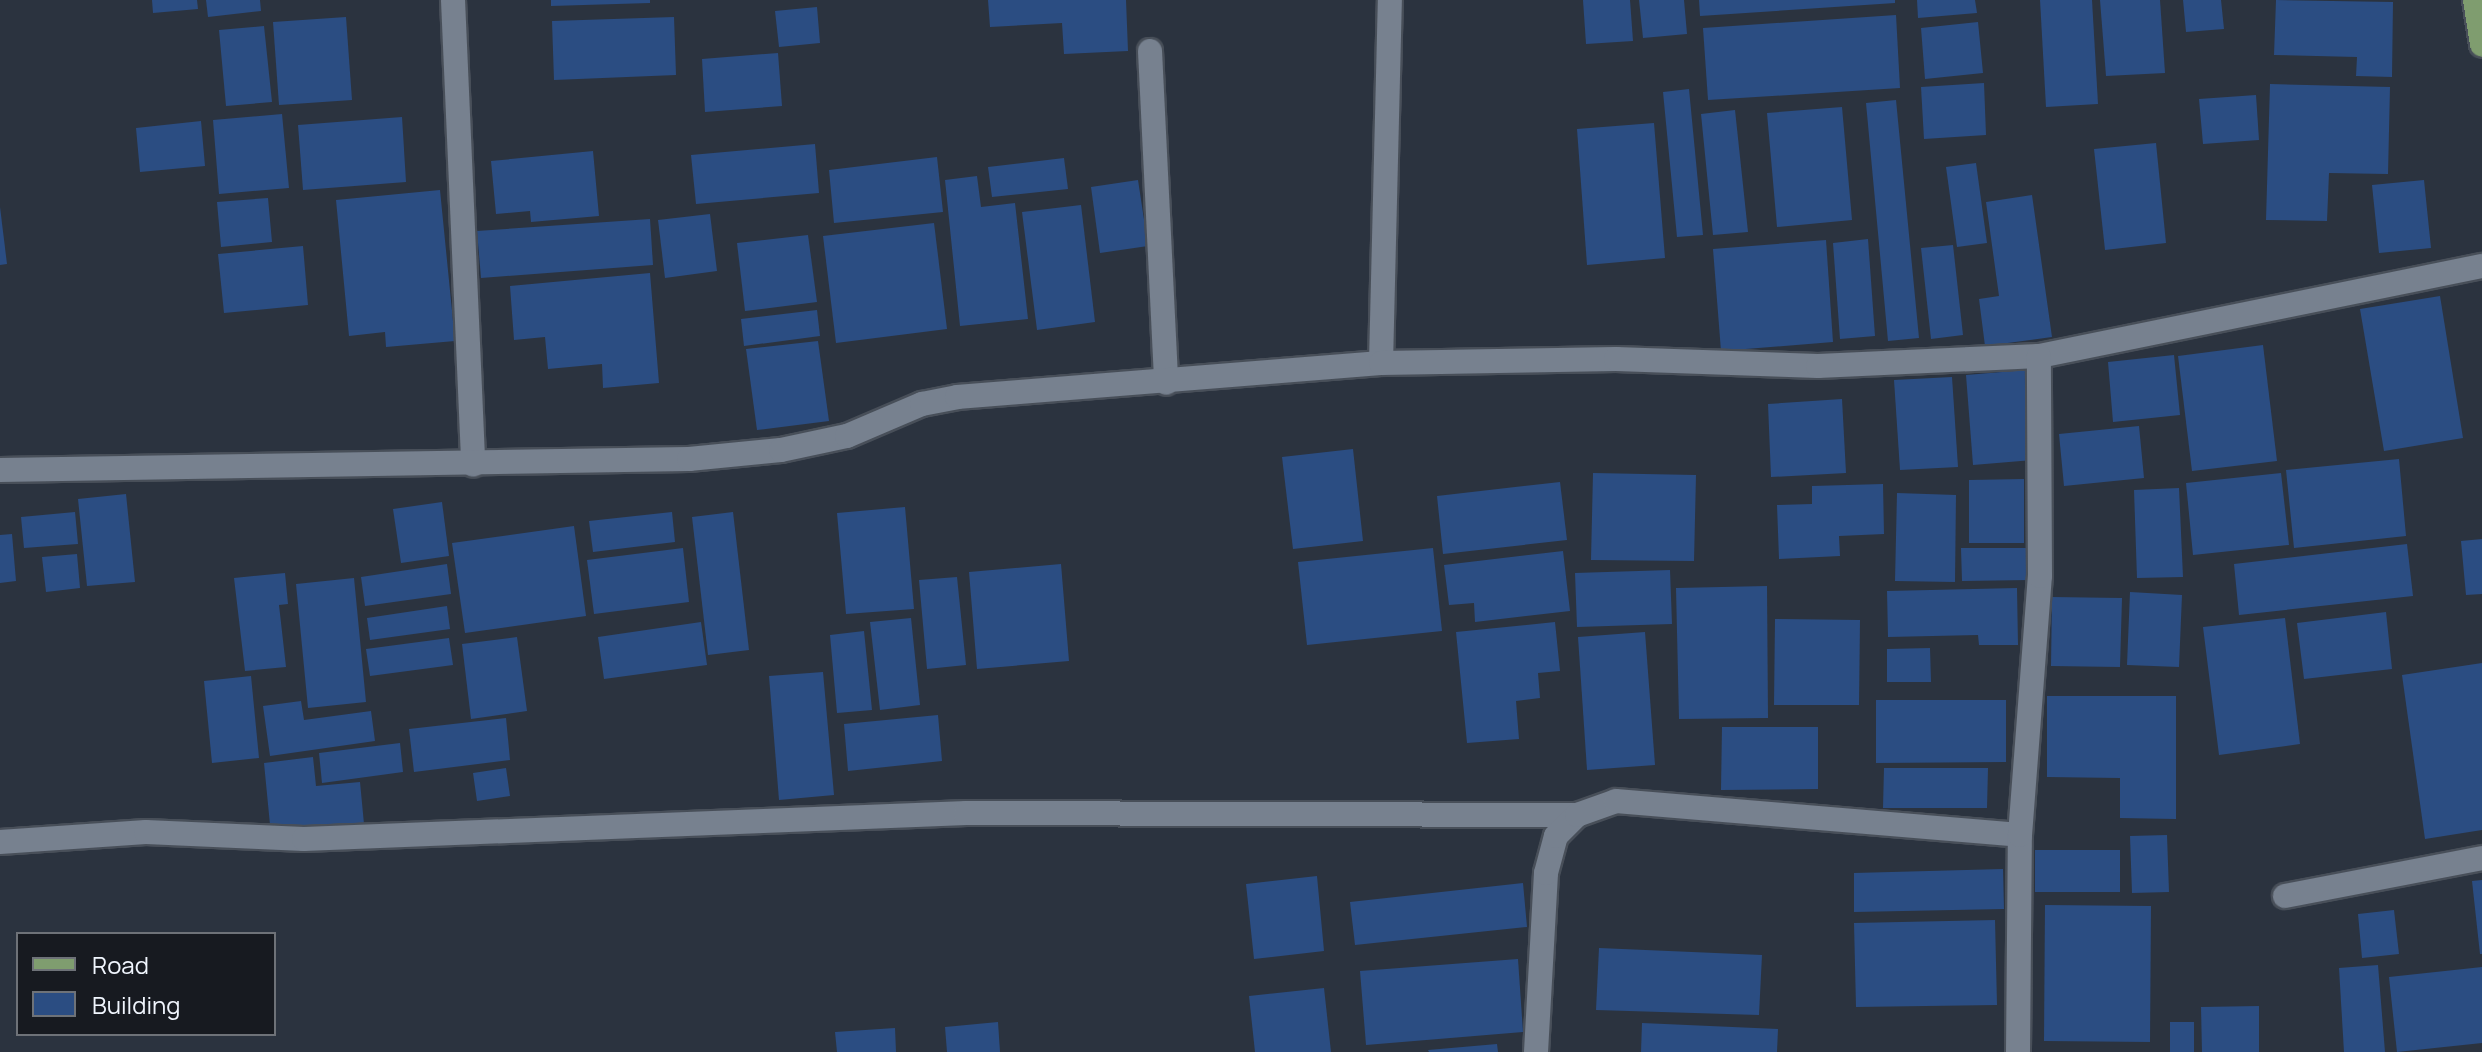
<!DOCTYPE html>
<style>
body{margin:0}
#map{position:relative;width:2482px;height:1052px;overflow:hidden;background:#2b333f;font-family:Manrope,sans-serif}
div>[style]{position:absolute}
.building>*{inset:0;background:#2b4d82}
.roads{filter:drop-shadow(2px 0 #484f59) drop-shadow(-2px 0 #484f59) drop-shadow(0 2px #484f59) drop-shadow(0 -2px #484f59)}
.minor>*{height:24px;margin:-12px;padding:0 12px;transform-origin:12px;border-radius:12px;background:#77818f}
.major>*{height:24px;margin:-12px;padding:0 12px;transform-origin:12px;border-radius:12px;background:#7f9d6f}
span{translate:-50% -50%;white-space:nowrap;text-align:center;line-height:1.15;-webkit-text-stroke:7px #171a20;paint-order:stroke}
.legend{position:absolute;left:16px;top:932px;width:260px;height:104px;box-sizing:border-box;background:#171a20;border:2px solid #6e7278;margin:0;padding:10px 14px;list-style:none;font-size:24px;color:#f0f5fd}
.legend li{display:flex;align-items:center;gap:16px;height:40px}
.legend b{width:40px;border:2px solid #6e7278}
</style>
<div id="map">
<div class="building">
<div style="clip-path:polygon(152px 0,197px 0,198px 9px,153px 13px)"></div>
<div style="clip-path:polygon(206px 0,260px 0,261px 11px,208px 17px)"></div>
<div style="clip-path:polygon(551px 0,650px 0,650px 3px,551px 6px)"></div>
<div style="clip-path:polygon(988px 0,1126px 0,1128px 51px,1064px 54px,1062px 23px,990px 27px)"></div>
<div style="clip-path:polygon(1583px 0,1630px 0,1633px 41px,1586px 44px)"></div>
<div style="clip-path:polygon(1639px 0,1684px 0,1687px 34px,1643px 38px)"></div>
<div style="clip-path:polygon(1699px 0,1895px 0,1895px 3px,1700px 16px)"></div>
<div style="clip-path:polygon(1917px 0,1975px 0,1977px 13px,1918px 18px)"></div>
<div style="clip-path:polygon(2040px 0,2092px 0,2098px 104px,2046px 107px)"></div>
<div style="clip-path:polygon(2100px 0,2160px 0,2165px 73px,2106px 76px)"></div>
<div style="clip-path:polygon(2183px 0,2221px 0,2224px 29px,2186px 32px)"></div>
<div style="clip-path:polygon(2276px 0,2393px 2px,2392px 77px,2356px 76px,2357px 57px,2274px 55px)"></div>
<div style="clip-path:polygon(817px 7px,820px 43px,779px 47px,775px 11px)"></div>
<div style="clip-path:polygon(1896px 15px,1900px 88px,1708px 100px,1703px 28px)"></div>
<div style="clip-path:polygon(346px 17px,352px 100px,279px 105px,273px 22px)"></div>
<div style="clip-path:polygon(674px 17px,676px 75px,554px 80px,552px 21px)"></div>
<div style="clip-path:polygon(1978px 22px,1983px 73px,1925px 79px,1921px 28px)"></div>
<div style="clip-path:polygon(264px 26px,272px 102px,226px 106px,219px 30px)"></div>
<div style="clip-path:polygon(778px 53px,782px 106px,705px 112px,702px 59px)"></div>
<div style="clip-path:polygon(1984px 83px,1986px 135px,1924px 139px,1921px 87px)"></div>
<div style="clip-path:polygon(2270px 84px,2390px 87px,2388px 174px,2329px 173px,2327px 221px,2266px 220px)"></div>
<div style="clip-path:polygon(1689px 89px,1703px 235px,1677px 237px,1663px 92px)"></div>
<div style="clip-path:polygon(2256px 95px,2259px 140px,2203px 144px,2199px 99px)"></div>
<div style="clip-path:polygon(1896px 100px,1919px 338px,1888px 341px,1866px 103px)"></div>
<div style="clip-path:polygon(1842px 107px,1852px 220px,1777px 227px,1767px 113px)"></div>
<div style="clip-path:polygon(1735px 110px,1748px 232px,1713px 235px,1701px 114px)"></div>
<div style="clip-path:polygon(282px 114px,289px 188px,219px 194px,213px 120px)"></div>
<div style="clip-path:polygon(402px 117px,406px 182px,303px 190px,298px 125px)"></div>
<div style="clip-path:polygon(201px 121px,205px 166px,140px 172px,136px 128px)"></div>
<div style="clip-path:polygon(1654px 123px,1665px 258px,1587px 265px,1577px 129px)"></div>
<div style="clip-path:polygon(2156px 143px,2166px 243px,2105px 250px,2094px 149px)"></div>
<div style="clip-path:polygon(815px 144px,819px 193px,696px 204px,691px 155px)"></div>
<div style="clip-path:polygon(593px 151px,599px 216px,531px 222px,530px 211px,496px 214px,491px 161px)"></div>
<div style="clip-path:polygon(937px 157px,943px 212px,834px 223px,829px 170px)"></div>
<div style="clip-path:polygon(1064px 158px,1068px 189px,992px 197px,988px 167px)"></div>
<div style="clip-path:polygon(1976px 163px,1987px 243px,1957px 247px,1946px 167px)"></div>
<div style="clip-path:polygon(977px 176px,981px 207px,1015px 203px,1028px 319px,960px 326px,945px 180px)"></div>
<div style="clip-path:polygon(1138px 180px,1148px 246px,1100px 253px,1091px 187px)"></div>
<div style="clip-path:polygon(2424px 180px,2431px 248px,2379px 253px,2372px 185px)"></div>
<div style="clip-path:polygon(440px 190px,455px 341px,386px 347px,385px 332px,349px 336px,336px 200px)"></div>
<div style="clip-path:polygon(2032px 195px,2052px 337px,1985px 346px,1979px 299px,1999px 296px,1986px 202px)"></div>
<div style="clip-path:polygon(268px 198px,272px 242px,221px 247px,217px 202px)"></div>
<div style="clip-path:polygon(1081px 205px,1095px 322px,1037px 330px,1022px 212px)"></div>
<div style="clip-path:polygon(0 207px,7px 264px,0 265px)"></div>
<div style="clip-path:polygon(710px 214px,717px 271px,665px 278px,658px 220px)"></div>
<div style="clip-path:polygon(650px 219px,653px 265px,481px 278px,477px 231px)"></div>
<div style="clip-path:polygon(934px 223px,947px 329px,836px 343px,823px 236px)"></div>
<div style="clip-path:polygon(808px 235px,817px 302px,745px 311px,737px 243px)"></div>
<div style="clip-path:polygon(1868px 239px,1875px 336px,1840px 339px,1833px 243px)"></div>
<div style="clip-path:polygon(1826px 240px,1833px 342px,1721px 351px,1713px 249px)"></div>
<div style="clip-path:polygon(1953px 245px,1963px 335px,1931px 339px,1921px 248px)"></div>
<div style="clip-path:polygon(303px 246px,308px 305px,224px 313px,218px 254px)"></div>
<div style="clip-path:polygon(650px 273px,659px 383px,603px 388px,602px 364px,548px 369px,545px 337px,514px 340px,510px 286px)"></div>
<div style="clip-path:polygon(2440px 296px,2463px 438px,2384px 451px,2360px 309px)"></div>
<div style="clip-path:polygon(817px 310px,820px 336px,744px 346px,741px 319px)"></div>
<div style="clip-path:polygon(818px 341px,829px 421px,757px 430px,746px 349px)"></div>
<div style="clip-path:polygon(2263px 345px,2277px 461px,2192px 471px,2178px 356px)"></div>
<div style="clip-path:polygon(2174px 355px,2180px 415px,2113px 422px,2108px 362px)"></div>
<div style="clip-path:polygon(2026px 370px,2033px 460px,1973px 465px,1966px 375px)"></div>
<div style="clip-path:polygon(1952px 377px,1958px 467px,1900px 470px,1894px 380px)"></div>
<div style="clip-path:polygon(1842px 399px,1846px 473px,1771px 477px,1768px 404px)"></div>
<div style="clip-path:polygon(2139px 426px,2144px 478px,2064px 486px,2059px 434px)"></div>
<div style="clip-path:polygon(1353px 449px,1363px 541px,1293px 549px,1282px 457px)"></div>
<div style="clip-path:polygon(2399px 459px,2406px 536px,2294px 548px,2286px 470px)"></div>
<div style="clip-path:polygon(1593px 473px,1696px 475px,1694px 561px,1591px 560px)"></div>
<div style="clip-path:polygon(2281px 473px,2289px 545px,2193px 555px,2186px 483px)"></div>
<div style="clip-path:polygon(2024px 479px,2024px 543px,1969px 543px,1969px 480px)"></div>
<div style="clip-path:polygon(1560px 482px,1567px 540px,1443px 554px,1437px 496px)"></div>
<div style="clip-path:polygon(1883px 484px,1884px 534px,1839px 536px,1840px 556px,1779px 559px,1777px 505px,1812px 504px,1812px 486px)"></div>
<div style="clip-path:polygon(2179px 488px,2183px 577px,2137px 578px,2134px 490px)"></div>
<div style="clip-path:polygon(1897px 493px,1956px 495px,1955px 582px,1895px 581px)"></div>
<div style="clip-path:polygon(126px 494px,135px 582px,87px 586px,78px 499px)"></div>
<div style="clip-path:polygon(442px 502px,449px 556px,401px 563px,393px 509px)"></div>
<div style="clip-path:polygon(905px 507px,914px 609px,846px 614px,837px 513px)"></div>
<div style="clip-path:polygon(75px 512px,78px 544px,24px 548px,21px 517px)"></div>
<div style="clip-path:polygon(672px 512px,675px 542px,593px 552px,589px 521px)"></div>
<div style="clip-path:polygon(733px 512px,749px 650px,708px 655px,692px 517px)"></div>
<div style="clip-path:polygon(574px 526px,586px 616px,465px 633px,452px 543px)"></div>
<div style="clip-path:polygon(12px 534px,16px 581px,0 583px,0 535px)"></div>
<div style="clip-path:polygon(2482px 539px,2482px 594px,2466px 595px,2461px 541px)"></div>
<div style="clip-path:polygon(2407px 544px,2413px 596px,2239px 615px,2234px 564px)"></div>
<div style="clip-path:polygon(683px 548px,689px 602px,594px 614px,587px 560px)"></div>
<div style="clip-path:polygon(1433px 548px,1442px 631px,1307px 645px,1298px 562px)"></div>
<div style="clip-path:polygon(1961px 548px,2029px 548px,2030px 580px,1962px 581px)"></div>
<div style="clip-path:polygon(1563px 551px,1570px 611px,1475px 622px,1474px 603px,1449px 605px,1444px 565px)"></div>
<div style="clip-path:polygon(77px 554px,80px 588px,46px 592px,42px 557px)"></div>
<div style="clip-path:polygon(447px 564px,451px 594px,365px 606px,361px 577px)"></div>
<div style="clip-path:polygon(1061px 564px,1069px 661px,977px 669px,969px 572px)"></div>
<div style="clip-path:polygon(1670px 570px,1672px 624px,1577px 627px,1575px 573px)"></div>
<div style="clip-path:polygon(285px 573px,288px 604px,279px 605px,286px 667px,245px 671px,234px 578px)"></div>
<div style="clip-path:polygon(957px 577px,966px 665px,927px 669px,919px 580px)"></div>
<div style="clip-path:polygon(354px 578px,366px 702px,308px 708px,296px 584px)"></div>
<div style="clip-path:polygon(1767px 586px,1768px 718px,1679px 719px,1676px 588px)"></div>
<div style="clip-path:polygon(2017px 588px,2018px 645px,1979px 645px,1978px 635px,1888px 637px,1887px 591px)"></div>
<div style="clip-path:polygon(2130px 592px,2182px 595px,2179px 667px,2127px 665px)"></div>
<div style="clip-path:polygon(2052px 597px,2122px 598px,2120px 667px,2051px 666px)"></div>
<div style="clip-path:polygon(447px 606px,450px 629px,370px 640px,367px 618px)"></div>
<div style="clip-path:polygon(2386px 612px,2392px 669px,2304px 679px,2297px 623px)"></div>
<div style="clip-path:polygon(911px 618px,920px 705px,880px 710px,870px 622px)"></div>
<div style="clip-path:polygon(2285px 618px,2300px 744px,2219px 755px,2203px 627px)"></div>
<div style="clip-path:polygon(1775px 619px,1860px 620px,1859px 705px,1774px 705px)"></div>
<div style="clip-path:polygon(701px 622px,707px 665px,604px 679px,598px 637px)"></div>
<div style="clip-path:polygon(1555px 622px,1560px 671px,1538px 673px,1540px 698px,1516px 701px,1519px 739px,1467px 743px,1456px 632px)"></div>
<div style="clip-path:polygon(864px 631px,872px 710px,837px 713px,830px 635px)"></div>
<div style="clip-path:polygon(1645px 632px,1655px 765px,1587px 770px,1578px 637px)"></div>
<div style="clip-path:polygon(517px 637px,527px 711px,471px 719px,462px 644px)"></div>
<div style="clip-path:polygon(449px 638px,453px 665px,370px 676px,366px 649px)"></div>
<div style="clip-path:polygon(1930px 648px,1931px 682px,1887px 682px,1887px 649px)"></div>
<div style="clip-path:polygon(2482px 663px,2482px 830px,2425px 839px,2402px 675px)"></div>
<div style="clip-path:polygon(823px 672px,834px 795px,779px 800px,769px 676px)"></div>
<div style="clip-path:polygon(251px 676px,259px 758px,212px 763px,204px 681px)"></div>
<div style="clip-path:polygon(2047px 696px,2176px 696px,2176px 819px,2120px 818px,2120px 778px,2047px 777px)"></div>
<div style="clip-path:polygon(1876px 700px,2006px 700px,2006px 762px,1876px 763px)"></div>
<div style="clip-path:polygon(301px 701px,304px 720px,371px 711px,375px 741px,270px 756px,263px 706px)"></div>
<div style="clip-path:polygon(938px 715px,942px 761px,848px 771px,844px 724px)"></div>
<div style="clip-path:polygon(506px 718px,510px 760px,414px 772px,409px 729px)"></div>
<div style="clip-path:polygon(1722px 727px,1818px 727px,1818px 789px,1721px 790px)"></div>
<div style="clip-path:polygon(400px 743px,403px 772px,322px 783px,319px 753px)"></div>
<div style="clip-path:polygon(313px 757px,316px 786px,360px 782px,364px 824px,271px 835px,264px 763px)"></div>
<div style="clip-path:polygon(506px 768px,510px 796px,477px 801px,473px 773px)"></div>
<div style="clip-path:polygon(1884px 768px,1988px 768px,1987px 808px,1883px 808px)"></div>
<div style="clip-path:polygon(2167px 835px,2169px 892px,2132px 893px,2130px 836px)"></div>
<div style="clip-path:polygon(2035px 850px,2120px 850px,2120px 892px,2035px 892px)"></div>
<div style="clip-path:polygon(2003px 869px,2004px 909px,1854px 912px,1854px 873px)"></div>
<div style="clip-path:polygon(1317px 876px,1324px 951px,1254px 959px,1246px 884px)"></div>
<div style="clip-path:polygon(2482px 880px,2482px 954px,2480px 954px,2472px 881px)"></div>
<div style="clip-path:polygon(1523px 883px,1527px 927px,1355px 945px,1350px 902px)"></div>
<div style="clip-path:polygon(2045px 905px,2151px 906px,2150px 1042px,2044px 1041px)"></div>
<div style="clip-path:polygon(2394px 910px,2399px 954px,2362px 958px,2358px 914px)"></div>
<div style="clip-path:polygon(1995px 920px,1997px 1005px,1856px 1007px,1854px 923px)"></div>
<div style="clip-path:polygon(1599px 948px,1762px 955px,1759px 1015px,1596px 1010px)"></div>
<div style="clip-path:polygon(1518px 959px,1523px 1032px,1366px 1045px,1360px 971px)"></div>
<div style="clip-path:polygon(2378px 965px,2385px 1052px,2344px 1052px,2339px 968px)"></div>
<div style="clip-path:polygon(2482px 967px,2482px 1043px,2397px 1052px,2389px 977px)"></div>
<div style="clip-path:polygon(1324px 988px,1331px 1052px,1255px 1052px,1249px 996px)"></div>
<div style="clip-path:polygon(2259px 1006px,2259px 1052px,2202px 1052px,2201px 1007px)"></div>
<div style="clip-path:polygon(998px 1022px,1000px 1052px,947px 1052px,945px 1027px)"></div>
<div style="clip-path:polygon(2170px 1022px,2194px 1022px,2194px 1052px,2170px 1052px)"></div>
<div style="clip-path:polygon(1642px 1023px,1778px 1029px,1777px 1052px,1641px 1052px)"></div>
<div style="clip-path:polygon(895px 1028px,896px 1052px,837px 1052px,835px 1032px)"></div>
<div style="clip-path:polygon(1497px 1044px,1498px 1052px,1429px 1052px,1428px 1050px)"></div>
</div>
<div class="roads">
<div class="minor">
<div style="left:453px;top:0;width:465px;rotate:87.5deg"></div>
<div style="left:1150px;top:51px;width:332px;rotate:87.2deg"></div>
<div style="left:1381px;top:363px;width:363px;rotate:-88.6deg"></div>
<div style="left:0;top:470px;width:689px;rotate:-0.91deg"></div>
<div style="left:689px;top:459px;width:92px;rotate:-5.6deg"></div>
<div style="left:781px;top:450px;width:67px;rotate:-12deg"></div>
<div style="left:847px;top:436px;width:82px;rotate:-23.1deg"></div>
<div style="left:922px;top:404px;width:36px;rotate:-11deg"></div>
<div style="left:957px;top:397px;width:425px;rotate:-4.6deg"></div>
<div style="left:1381px;top:363px;width:235px;rotate:-1deg"></div>
<div style="left:1616px;top:359px;width:202px;rotate:2deg"></div>
<div style="left:1818px;top:366px;width:221px;rotate:-2.6deg"></div>
<div style="left:2039px;top:356px;width:452px;rotate:-11.5deg"></div>
<div style="left:0;top:842px;width:146px;rotate:-3.9deg"></div>
<div style="left:146px;top:832px;width:158px;rotate:2.5deg"></div>
<div style="left:304px;top:839px;width:663px;rotate:-2.25deg"></div>
<div style="left:966px;top:813px;width:611px;rotate:0.19deg"></div>
<div style="left:2285px;top:896px;width:201px;rotate:-10.9deg"></div>
<div style="left:1536px;top:1052px;width:179px;rotate:-86.8deg"></div>
<div style="left:1546px;top:873px;width:38px;rotate:-75deg"></div>
<div style="left:1556px;top:836px;width:30px;rotate:-45deg"></div>
<div style="left:1577px;top:815px;width:41px;rotate:-19.7deg"></div>
<div style="left:1616px;top:801px;width:405px;rotate:4.8deg"></div>
<div style="left:2018px;top:1052px;width:217px;rotate:-89.5deg"></div>
<div style="left:2020px;top:835px;width:260px;rotate:-85.6deg"></div>
<div style="left:2040px;top:576px;width:220px;rotate:-90.3deg"></div>
</div>
<div class="major">
<div style="left:2475px;top:0;width:45px;rotate:81deg"></div>
</div>
</div>
<ul class="legend">
<li><b style="height:10px;background:#7f9d6f"></b>Road</li>
<li><b style="height:22px;background:#2b4d82"></b>Building</li>
</ul>
</div>
